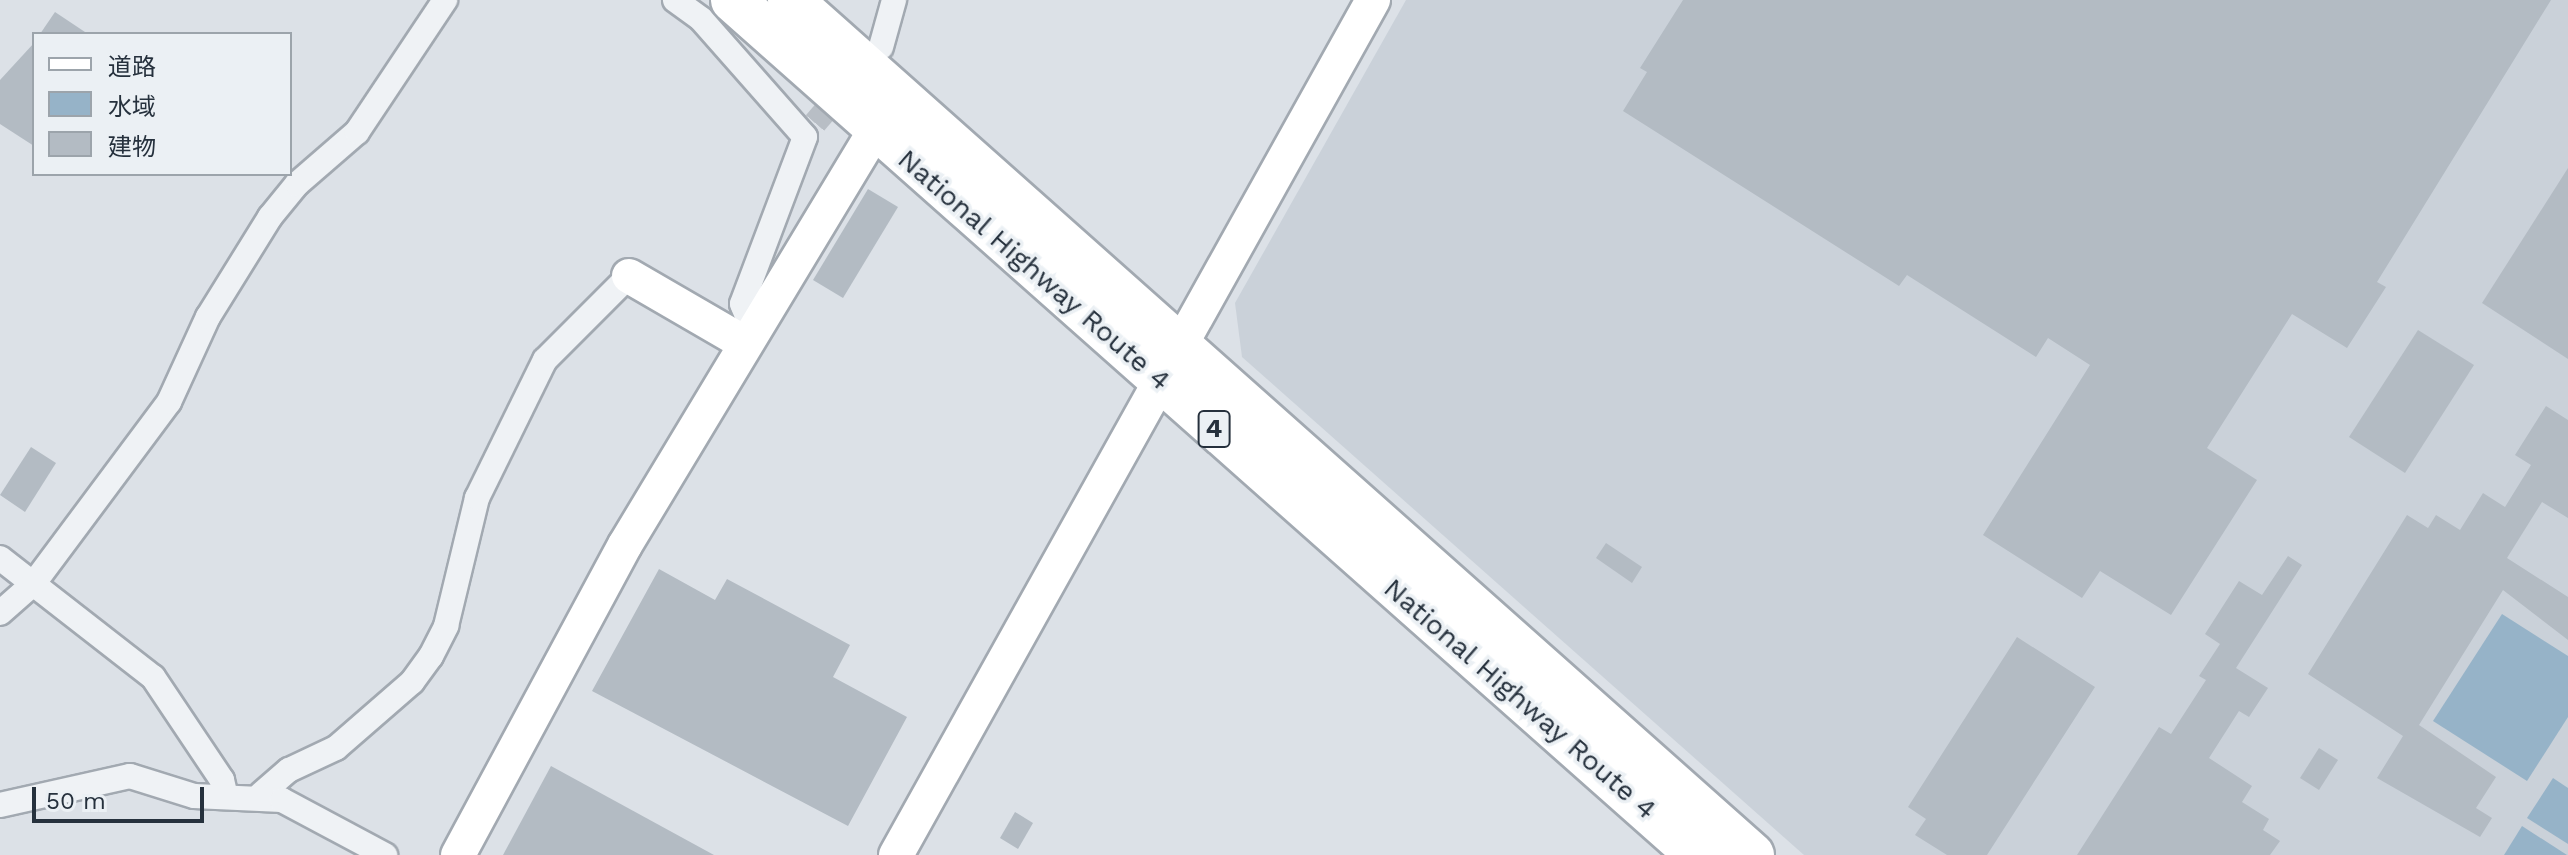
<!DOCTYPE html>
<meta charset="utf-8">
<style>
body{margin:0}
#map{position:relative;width:2568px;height:855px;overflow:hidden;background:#dce1e7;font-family:"Work Sans","Noto Sans JP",sans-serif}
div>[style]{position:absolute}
.built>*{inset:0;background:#cad1d9}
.water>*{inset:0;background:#96b3c8}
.building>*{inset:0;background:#b3bbc3}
.street-tunnel>*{height:24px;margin-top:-12px;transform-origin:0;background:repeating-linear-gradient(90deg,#b8bec5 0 24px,transparent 0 36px)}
.roads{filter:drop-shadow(2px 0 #a2a9b1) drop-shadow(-2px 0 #a2a9b1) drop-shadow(0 2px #a2a9b1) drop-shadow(0 -2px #a2a9b1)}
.street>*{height:24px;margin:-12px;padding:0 12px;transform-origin:12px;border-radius:12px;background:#eff2f5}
.secondary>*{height:34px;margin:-17px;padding:0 17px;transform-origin:17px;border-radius:17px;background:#fff}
.highway>*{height:44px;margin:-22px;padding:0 22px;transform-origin:22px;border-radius:22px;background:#fff}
span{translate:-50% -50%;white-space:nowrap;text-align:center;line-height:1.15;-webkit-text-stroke:7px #ebf0f4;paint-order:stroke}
.shield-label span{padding:2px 6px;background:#ebf0f4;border:2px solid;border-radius:6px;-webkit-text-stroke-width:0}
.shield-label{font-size:26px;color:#26313d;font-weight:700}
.street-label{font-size:28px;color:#26313d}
.legend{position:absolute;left:32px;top:32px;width:260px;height:144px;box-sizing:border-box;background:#ebf0f4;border:2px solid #9ca4ab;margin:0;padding:10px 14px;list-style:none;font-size:24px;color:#26313d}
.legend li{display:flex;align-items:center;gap:16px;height:40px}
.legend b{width:40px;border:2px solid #9ca4ab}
.scale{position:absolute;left:32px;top:787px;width:172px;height:36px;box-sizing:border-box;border:4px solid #26313d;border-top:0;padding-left:10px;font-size:24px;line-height:28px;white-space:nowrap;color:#26313d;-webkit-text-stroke:6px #ebf0f4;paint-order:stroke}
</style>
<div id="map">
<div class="built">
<div style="clip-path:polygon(1406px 0,2568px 0,2568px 855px,1804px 855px,1242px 357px,1235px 303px)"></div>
</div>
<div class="water">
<div style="clip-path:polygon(2502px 614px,2568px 656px,2568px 717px,2527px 781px,2433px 721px)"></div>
<div style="clip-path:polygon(2553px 778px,2568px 788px,2568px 844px,2527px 818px)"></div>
<div style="clip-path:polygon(2522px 826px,2567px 855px,2504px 855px)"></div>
</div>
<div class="building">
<div style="clip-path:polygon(1683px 0,2551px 0,2377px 282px,2386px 287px,2347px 348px,2292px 314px,2207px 448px,2257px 480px,2171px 615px,2100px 571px,2082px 598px,1983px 535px,2090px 365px,2048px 338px,2036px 357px,1907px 275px,1899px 286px,1623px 111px,1647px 72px,1640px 68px)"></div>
<div style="clip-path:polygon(55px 12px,88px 34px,40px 34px)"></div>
<div style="clip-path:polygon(34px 43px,34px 146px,0 124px,0 80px)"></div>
<div style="clip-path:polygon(2568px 168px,2568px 359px,2482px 303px)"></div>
<div style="clip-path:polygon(868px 189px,898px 207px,843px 298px,813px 280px)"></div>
<div style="clip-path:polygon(2418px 330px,2474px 365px,2405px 473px,2349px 437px)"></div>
<div style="clip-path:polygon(2546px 406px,2568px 420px,2568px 518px,2542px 502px,2507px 558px,2568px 597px,2568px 640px,2503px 590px,2419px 725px,2496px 777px,2476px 808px,2492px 818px,2480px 837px,2377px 778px,2403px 736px,2308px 674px,2407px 515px,2428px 528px,2436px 515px,2460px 530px,2483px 493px,2505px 507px,2531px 465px,2515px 455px)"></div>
<div style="clip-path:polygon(31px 447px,56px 463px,25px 512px,0 495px)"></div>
<div style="clip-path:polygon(1606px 543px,1642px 567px,1632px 583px,1596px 558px)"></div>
<div style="clip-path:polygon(2288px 556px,2302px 565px,2236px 668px,2268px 688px,2249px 717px,2239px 711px,2209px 758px,2252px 786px,2242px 802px,2269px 819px,2263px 830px,2280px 841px,2270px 855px,2077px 855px,2159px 727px,2171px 734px,2206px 680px,2199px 676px,2220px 644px,2205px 634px,2239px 581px,2262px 595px)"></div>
<div style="clip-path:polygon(659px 569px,715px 600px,727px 579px,850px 645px,833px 677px,907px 717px,848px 826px,592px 691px)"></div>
<div style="clip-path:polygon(2017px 637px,2095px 687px,1987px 855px,1947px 855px,1915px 835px,1926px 819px,1908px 807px)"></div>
<div style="clip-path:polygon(2319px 748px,2338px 760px,2319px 790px,2300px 778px)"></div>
<div style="clip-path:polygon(551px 766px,714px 855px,503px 855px)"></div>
<div style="clip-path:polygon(1015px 812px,1033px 823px,1018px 849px,1000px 838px)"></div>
</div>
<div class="street-tunnel">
<div style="left:815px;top:123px;width:46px;rotate:-49.4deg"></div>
</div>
<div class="roads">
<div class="street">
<div style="left:675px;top:0;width:32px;rotate:36deg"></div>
<div style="left:701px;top:19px;width:157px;rotate:48.6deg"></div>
<div style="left:805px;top:137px;width:178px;rotate:110.7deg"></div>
<div style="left:742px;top:304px;width:26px;rotate:67deg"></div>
<div style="left:881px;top:47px;width:49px;rotate:-74.5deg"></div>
<div style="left:0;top:558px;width:194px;rotate:37.9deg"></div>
<div style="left:153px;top:677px;width:124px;rotate:56.2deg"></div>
<div style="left:222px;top:780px;width:17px;rotate:77deg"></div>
<div style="left:0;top:613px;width:45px;rotate:-41.4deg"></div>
<div style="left:34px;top:583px;width:226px;rotate:-53.3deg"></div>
<div style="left:169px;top:402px;width:94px;rotate:-65.4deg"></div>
<div style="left:208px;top:317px;width:118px;rotate:-58.2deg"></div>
<div style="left:270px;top:217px;width:43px;rotate:-50.7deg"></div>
<div style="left:297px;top:184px;width:79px;rotate:-40.9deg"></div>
<div style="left:357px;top:132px;width:159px;rotate:-56.3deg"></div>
<div style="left:261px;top:794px;width:37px;rotate:-41deg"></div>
<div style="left:289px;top:770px;width:52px;rotate:-25.1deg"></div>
<div style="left:336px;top:748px;width:101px;rotate:-41deg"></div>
<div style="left:412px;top:682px;width:32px;rotate:-54deg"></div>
<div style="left:431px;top:656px;width:34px;rotate:-63deg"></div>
<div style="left:446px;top:626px;width:132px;rotate:-76.4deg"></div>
<div style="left:477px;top:498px;width:154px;rotate:-63.8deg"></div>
<div style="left:545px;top:360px;width:119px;rotate:-45deg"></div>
<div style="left:0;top:805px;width:133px;rotate:-12.6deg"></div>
<div style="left:130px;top:776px;width:67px;rotate:17.4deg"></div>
<div style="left:194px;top:796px;width:88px;rotate:2.6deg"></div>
<div style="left:282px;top:800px;width:117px;rotate:28.1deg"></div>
</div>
<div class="secondary">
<div style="left:629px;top:276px;width:132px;rotate:30.1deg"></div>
<div style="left:458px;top:855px;width:352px;rotate:-61.7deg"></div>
<div style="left:625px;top:545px;width:484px;rotate:-58.9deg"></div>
<div style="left:896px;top:855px;width:979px;rotate:-60.84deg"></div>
</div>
<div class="highway">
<div style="left:733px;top:0;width:1289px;rotate:41.54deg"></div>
<div style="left:790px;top:0;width:1287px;rotate:41.63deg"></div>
</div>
</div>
<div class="shield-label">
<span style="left:1214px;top:429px">4</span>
</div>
<div class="street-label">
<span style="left:1034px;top:270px;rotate:41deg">National Highway Route 4</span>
<span style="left:1520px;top:699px;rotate:41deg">National Highway Route 4</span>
</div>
<ul class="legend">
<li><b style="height:10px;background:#fff"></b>道路</li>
<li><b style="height:22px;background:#96b3c8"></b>水域</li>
<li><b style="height:22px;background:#b3bbc3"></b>建物</li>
</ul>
<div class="scale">50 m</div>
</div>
